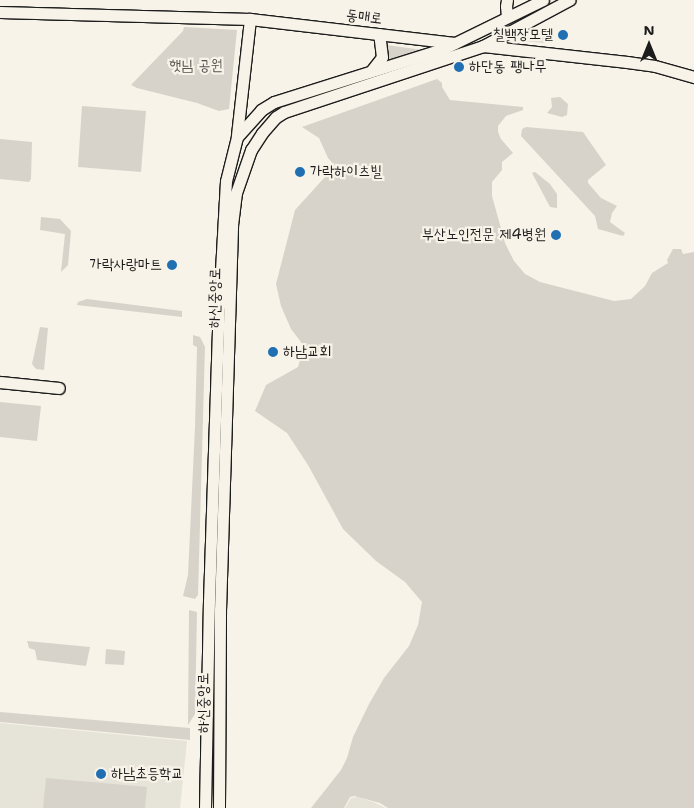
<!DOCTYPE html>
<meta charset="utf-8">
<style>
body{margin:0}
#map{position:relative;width:694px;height:808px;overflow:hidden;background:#f7f3e8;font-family:"Shantell Sans","Poor Story",sans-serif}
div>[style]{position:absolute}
.built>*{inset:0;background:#e6e3d9}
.green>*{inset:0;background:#d7d3cb}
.roads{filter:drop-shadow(1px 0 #1c1c1c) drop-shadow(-1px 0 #1c1c1c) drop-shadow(0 1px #1c1c1c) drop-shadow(0 -1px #1c1c1c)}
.minor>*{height:11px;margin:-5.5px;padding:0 5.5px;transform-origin:5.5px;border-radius:5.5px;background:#f7f3e8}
.dots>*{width:14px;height:14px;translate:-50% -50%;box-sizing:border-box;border:2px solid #f7f3e8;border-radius:50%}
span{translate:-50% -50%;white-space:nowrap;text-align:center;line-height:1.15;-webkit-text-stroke:4.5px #f7f3e8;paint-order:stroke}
.street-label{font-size:15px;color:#1c1c1c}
.poi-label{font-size:15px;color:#1c1c1c}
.right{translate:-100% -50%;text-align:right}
.left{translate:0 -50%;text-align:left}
.park-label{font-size:15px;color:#545351}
.north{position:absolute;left:624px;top:20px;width:50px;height:50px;-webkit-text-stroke:4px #f7f3e8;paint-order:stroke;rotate:0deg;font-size:14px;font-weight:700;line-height:20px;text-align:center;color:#1c1c1c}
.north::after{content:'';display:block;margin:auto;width:18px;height:22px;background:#1c1c1c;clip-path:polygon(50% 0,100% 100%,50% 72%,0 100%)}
</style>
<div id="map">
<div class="built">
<div style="clip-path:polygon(0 723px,187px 741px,180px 808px,0 808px)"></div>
<div style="clip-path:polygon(358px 797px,373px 802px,386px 808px,345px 808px,351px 798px)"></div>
</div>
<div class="green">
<div style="clip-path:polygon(184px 27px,237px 30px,229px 109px,219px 111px,197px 103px,137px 88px,131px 85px,183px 31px)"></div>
<div style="clip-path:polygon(540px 31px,546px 43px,521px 41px)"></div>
<div style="clip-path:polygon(386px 45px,423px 50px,387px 62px)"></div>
<div style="clip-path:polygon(437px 79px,442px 83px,442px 87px,450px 100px,523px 107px,523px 110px,506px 116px,498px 126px,498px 132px,501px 139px,513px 153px,502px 162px,502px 170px,492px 182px,492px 196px,505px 243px,514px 261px,525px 274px,540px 282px,614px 301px,631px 299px,645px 286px,652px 273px,668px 263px,667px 260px,673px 249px,681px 249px,683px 254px,694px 252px,694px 808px,388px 808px,380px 803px,354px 796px,350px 797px,344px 808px,311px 808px,341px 770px,347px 758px,353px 737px,369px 704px,384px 678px,409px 646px,418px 625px,422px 602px,405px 582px,376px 561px,343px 529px,308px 465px,287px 433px,255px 411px,266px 385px,298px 367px,302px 353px,301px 342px,291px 329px,281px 306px,276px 284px,295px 210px,335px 166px,328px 158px,319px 138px,302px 127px)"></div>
<div style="clip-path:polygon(560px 97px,568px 104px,567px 115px,562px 117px,547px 113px,552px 107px,551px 98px)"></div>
<div style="clip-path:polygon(82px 106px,146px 111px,141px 172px,78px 167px)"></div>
<div style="clip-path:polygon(526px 127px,583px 132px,606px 165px,588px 180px,588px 183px,601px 198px,617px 206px,612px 213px,610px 222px,625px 233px,623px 236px,598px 229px,595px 216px,521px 136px,522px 129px)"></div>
<div style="clip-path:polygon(0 139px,32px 142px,31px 179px,29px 182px,0 179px)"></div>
<div style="clip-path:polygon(535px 172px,550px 184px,557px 194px,557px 208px,550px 207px,532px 173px)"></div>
<div style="clip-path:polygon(41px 217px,60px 219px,71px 231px,68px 265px,61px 272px,65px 234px,40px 230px)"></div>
<div style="clip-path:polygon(87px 299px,182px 311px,182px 317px,77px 305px,78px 302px)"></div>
<div style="clip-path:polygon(40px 327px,48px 328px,44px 370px,36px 369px,32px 364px)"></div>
<div style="clip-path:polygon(193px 335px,200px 337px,205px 347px,198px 595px,195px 599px,183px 596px,188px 575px,195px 427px,197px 347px,193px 345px)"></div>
<div style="clip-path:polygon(0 402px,41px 406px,37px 441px,0 437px)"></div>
<div style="clip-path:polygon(189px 610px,197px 612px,195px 714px,188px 725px)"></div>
<div style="clip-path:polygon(27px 641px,90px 647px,86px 666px,37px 660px,35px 650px,29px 648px)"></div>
<div style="clip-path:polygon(106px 649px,125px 651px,124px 665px,105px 664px)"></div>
<div style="clip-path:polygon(0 712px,190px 728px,190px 740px,0 722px)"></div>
<div style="clip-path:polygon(46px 778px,147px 787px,145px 808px,43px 808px)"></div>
</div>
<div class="roads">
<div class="minor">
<div style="left:0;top:12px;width:250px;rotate:1.6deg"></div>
<div style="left:250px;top:19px;width:206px;rotate:6.7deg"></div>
<div style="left:507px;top:17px;width:11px;rotate:-95deg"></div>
<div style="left:506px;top:6px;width:6px;rotate:-81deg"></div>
<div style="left:483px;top:46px;width:145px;rotate:6.3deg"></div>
<div style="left:627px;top:62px;width:28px;rotate:8deg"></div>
<div style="left:655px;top:66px;width:41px;rotate:15.8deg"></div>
<div style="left:372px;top:70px;width:16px;rotate:-52deg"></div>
<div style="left:382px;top:57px;width:23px;rotate:-97deg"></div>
<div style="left:237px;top:135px;width:117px;rotate:-83.6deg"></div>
<div style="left:0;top:382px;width:59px;rotate:5.8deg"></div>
<div style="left:205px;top:808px;width:207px;rotate:-88.9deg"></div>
<div style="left:209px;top:601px;width:295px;rotate:-88.1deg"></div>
<div style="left:219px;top:306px;width:125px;rotate:-86.8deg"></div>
<div style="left:226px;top:181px;width:45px;rotate:-76deg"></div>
<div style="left:237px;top:137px;width:36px;rotate:-48deg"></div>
<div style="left:261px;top:110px;width:15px;rotate:-32deg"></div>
<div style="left:274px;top:102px;width:179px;rotate:-17.5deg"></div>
<div style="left:445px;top:48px;width:109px;rotate:-26.1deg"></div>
<div style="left:219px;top:808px;width:198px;rotate:-89.7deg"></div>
<div style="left:220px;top:610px;width:385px;rotate:-88.2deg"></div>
<div style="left:232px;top:225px;width:32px;rotate:-83deg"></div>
<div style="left:236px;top:193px;width:46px;rotate:-70.8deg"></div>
<div style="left:251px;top:150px;width:20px;rotate:-57deg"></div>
<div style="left:262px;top:133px;width:21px;rotate:-49deg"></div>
<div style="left:276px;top:117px;width:9px;rotate:-32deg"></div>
<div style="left:284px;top:112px;width:210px;rotate:-18.3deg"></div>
<div style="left:483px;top:46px;width:98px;rotate:-28.1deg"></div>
</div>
</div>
<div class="dots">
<div style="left:563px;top:35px;background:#1f6fb2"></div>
<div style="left:459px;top:67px;background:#1f6fb2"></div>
<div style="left:300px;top:172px;background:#1f6fb2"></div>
<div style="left:556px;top:235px;background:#1f6fb2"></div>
<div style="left:172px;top:265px;background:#1f6fb2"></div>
<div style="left:273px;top:352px;background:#1f6fb2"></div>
<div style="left:101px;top:774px;background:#1f6fb2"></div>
</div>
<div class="street-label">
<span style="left:364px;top:17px;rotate:7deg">동매로</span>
<span style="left:215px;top:298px;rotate:-89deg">하신중앙로</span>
<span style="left:204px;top:703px;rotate:-90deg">하신중앙로</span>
</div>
<div class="poi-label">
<span class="right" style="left:553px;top:35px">칠백장모텔</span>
<span class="left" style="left:469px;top:67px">하단동 팽나무</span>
<span class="left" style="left:310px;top:172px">가락하이츠빌</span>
<span class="right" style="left:546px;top:235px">부산노인전문 제4병원</span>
<span class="right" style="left:162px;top:265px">가락사랑마트</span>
<span class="left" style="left:283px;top:352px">하남교회</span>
<span class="left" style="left:111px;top:774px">하남초등학교</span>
</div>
<div class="park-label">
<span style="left:196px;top:66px">햇님 공원</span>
</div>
<div class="north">N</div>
</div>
